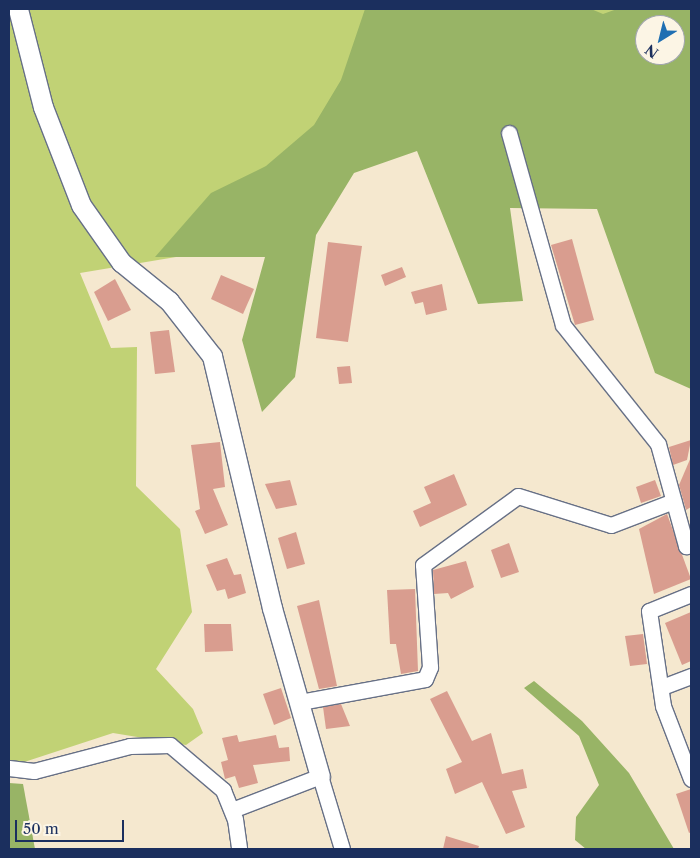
<!DOCTYPE html>
<style>
body{margin:0}
#map{position:relative;width:700px;height:858px;overflow:hidden;background:#f5e8cf;font-family:"Libre Caslon Text",serif}
div>[style]{position:absolute}
.green>*{inset:0;background:#c1d275}
.forest>*{inset:0;background:#98b466}
.building>*{inset:0;background:#d99d8f}
.roads{filter:drop-shadow(1px 0 #677086) drop-shadow(-1px 0 #677086) drop-shadow(0 1px #677086) drop-shadow(0 -1px #677086)}
.minor>*{height:15px;margin:-7.5px;padding:0 7.5px;transform-origin:7.5px;border-radius:7.5px;background:#fff}
.tertiary>*{height:19px;margin:-9.5px;padding:0 9.5px;transform-origin:9.5px;border-radius:9.5px;background:#fff}
span{translate:-50% -50%;white-space:nowrap;text-align:center;line-height:1.15;-webkit-text-stroke:4.5px #fcf5e5;paint-order:stroke}
.frame{position:absolute;inset:0;border:10px solid #1b2f5e;pointer-events:none}
.north{position:absolute;left:635px;top:15px;width:50px;height:50px;box-sizing:border-box;background:#fcf5e5;border:1px solid #a2a6af;border-radius:50%;rotate:216deg;font-size:14px;font-weight:700;line-height:20px;text-align:center;color:#1b2f5e}
.north::after{content:'';display:block;margin:auto;width:18px;height:22px;background:#1f6fb2;clip-path:polygon(50% 0,100% 100%,50% 72%,0 100%)}
.scale{position:absolute;left:15px;top:820px;width:109px;height:22px;box-sizing:border-box;border:2px solid #1b2f5e;border-top:0;padding-left:6px;font-size:15px;line-height:18px;white-space:nowrap;color:#1b2f5e;-webkit-text-stroke:4px #fcf5e5;paint-order:stroke}
</style>
<div id="map">
<div class="green">
<div style="clip-path:polygon(9px 9px,642px 9px,622px 33px,561px 14px,218px 250px,80px 273px,111px 348px,137px 347px,136px 486px,180px 529px,192px 612px,156px 669px,193px 709px,203px 733px,186px 745px,113px 733px,9px 767px)"></div>
</div>
<div class="forest">
<div style="clip-path:polygon(evenodd,365px 9px,591px 9px,603px 14px,617px 9px,691px 9px,691px 389px,655px 373px,597px 209px,510px 208px,523px 301px,478px 304px,417px 151px,354px 173px,316px 235px,295px 377px,262px 412px,242px 340px,265px 257px,155px 257px,211px 193px,266px 166px,314px 125px,341px 80px,365px 9px,645px 25px,675px 25px,675px 55px,645px 55px,645px 25px)"></div>
<div style="clip-path:polygon(534px 681px,582px 721px,629px 773px,674px 849px,586px 849px,575px 840px,576px 817px,599px 785px,579px 736px,524px 688px)"></div>
<div style="clip-path:polygon(9px 783px,23px 784px,35px 849px,9px 849px)"></div>
</div>
<div class="building">
<div style="clip-path:polygon(572px 239px,594px 320px,575px 325px,551px 245px)"></div>
<div style="clip-path:polygon(328px 242px,362px 246px,348px 342px,316px 338px)"></div>
<div style="clip-path:polygon(402px 267px,406px 277px,385px 286px,381px 275px)"></div>
<div style="clip-path:polygon(221px 275px,254px 289px,243px 314px,211px 299px)"></div>
<div style="clip-path:polygon(115px 279px,131px 310px,108px 321px,94px 292px)"></div>
<div style="clip-path:polygon(442px 284px,447px 310px,426px 315px,423px 302px,415px 304px,411px 292px)"></div>
<div style="clip-path:polygon(169px 330px,175px 372px,155px 374px,150px 332px)"></div>
<div style="clip-path:polygon(350px 366px,352px 383px,339px 384px,337px 367px)"></div>
<div style="clip-path:polygon(691px 440px,687px 460px,673px 465px,669px 447px)"></div>
<div style="clip-path:polygon(220px 442px,225px 487px,213px 489px,228px 525px,205px 534px,195px 511px,200px 509px,191px 445px)"></div>
<div style="clip-path:polygon(691px 457px,691px 507px,686px 510px,679px 485px)"></div>
<div style="clip-path:polygon(454px 474px,467px 505px,420px 527px,413px 511px,431px 503px,424px 487px)"></div>
<div style="clip-path:polygon(290px 480px,297px 505px,276px 509px,265px 484px)"></div>
<div style="clip-path:polygon(655px 480px,661px 496px,641px 503px,636px 487px)"></div>
<div style="clip-path:polygon(667px 514px,691px 579px,654px 594px,639px 529px)"></div>
<div style="clip-path:polygon(296px 532px,305px 564px,287px 569px,278px 538px)"></div>
<div style="clip-path:polygon(509px 543px,519px 572px,501px 578px,491px 550px)"></div>
<div style="clip-path:polygon(227px 558px,234px 575px,241px 574px,246px 593px,228px 599px,225px 589px,217px 591px,206px 565px)"></div>
<div style="clip-path:polygon(466px 561px,474px 587px,451px 599px,448px 593px,434px 594px,433px 570px)"></div>
<div style="clip-path:polygon(415px 589px,418px 671px,401px 674px,396px 644px,390px 644px,387px 590px)"></div>
<div style="clip-path:polygon(319px 600px,337px 686px,319px 689px,297px 606px)"></div>
<div style="clip-path:polygon(691px 612px,691px 661px,682px 665px,665px 623px)"></div>
<div style="clip-path:polygon(204px 624px,231px 624px,233px 651px,205px 652px)"></div>
<div style="clip-path:polygon(643px 634px,647px 664px,630px 666px,625px 636px)"></div>
<div style="clip-path:polygon(281px 688px,291px 718px,274px 725px,263px 694px)"></div>
<div style="clip-path:polygon(447px 691px,472px 741px,491px 733px,502px 774px,523px 769px,527px 788px,512px 791px,525px 827px,506px 834px,482px 782px,455px 794px,446px 769px,462px 762px,430px 699px)"></div>
<div style="clip-path:polygon(341px 704px,350px 726px,326px 729px,323px 707px)"></div>
<div style="clip-path:polygon(237px 735px,239px 742px,276px 735px,279px 748px,289px 747px,290px 761px,253px 765px,258px 783px,239px 788px,235px 776px,225px 779px,221px 762px,228px 760px,222px 738px)"></div>
<div style="clip-path:polygon(691px 789px,691px 832px,689px 833px,676px 794px)"></div>
<div style="clip-path:polygon(446px 836px,479px 846px,478px 849px,443px 849px)"></div>
</div>
<div class="roads">
<div class="minor">
<div style="left:509px;top:133px;width:199px;rotate:74.3deg"></div>
<div style="left:563px;top:325px;width:152px;rotate:51.4deg"></div>
<div style="left:658px;top:444px;width:106px;rotate:74.6deg"></div>
<div style="left:686px;top:546px;width:5px;rotate:-22deg"></div>
<div style="left:691px;top:594px;width:45px;rotate:158deg"></div>
<div style="left:649px;top:611px;width:96px;rotate:81.6deg"></div>
<div style="left:663px;top:706px;width:78px;rotate:69deg"></div>
<div style="left:662px;top:687px;width:31px;rotate:-21deg"></div>
<div style="left:300px;top:702px;width:127px;rotate:-10.4deg"></div>
<div style="left:425px;top:679px;width:13px;rotate:-67deg"></div>
<div style="left:430px;top:667px;width:102px;rotate:-93.9deg"></div>
<div style="left:423px;top:565px;width:117px;rotate:-36deg"></div>
<div style="left:518px;top:496px;width:97px;rotate:17.3deg"></div>
<div style="left:611px;top:525px;width:67px;rotate:-20.9deg"></div>
<div style="left:9px;top:768px;width:25px;rotate:7deg"></div>
<div style="left:34px;top:771px;width:99px;rotate:-14.6deg"></div>
<div style="left:130px;top:746px;width:40px;rotate:-1.4deg"></div>
<div style="left:170px;top:745px;width:70px;rotate:40.3deg"></div>
<div style="left:223px;top:790px;width:31px;rotate:68deg"></div>
<div style="left:235px;top:819px;width:30px;rotate:82deg"></div>
<div style="left:232px;top:810px;width:94px;rotate:-21.1deg"></div>
<div style="left:320px;top:776px;width:76px;rotate:73.2deg"></div>
</div>
<div class="tertiary">
<div style="left:18px;top:9px;width:101px;rotate:75.7deg"></div>
<div style="left:43px;top:107px;width:105px;rotate:68.8deg"></div>
<div style="left:81px;top:205px;width:70px;rotate:54.9deg"></div>
<div style="left:121px;top:262px;width:62px;rotate:39.1deg"></div>
<div style="left:169px;top:301px;width:70px;rotate:52deg"></div>
<div style="left:212px;top:356px;width:259px;rotate:76.6deg"></div>
<div style="left:272px;top:608px;width:175px;rotate:74.1deg"></div>
</div>
</div>
<div class="frame"></div>
<div class="north">N</div>
<div class="scale">50 m</div>
</div>
